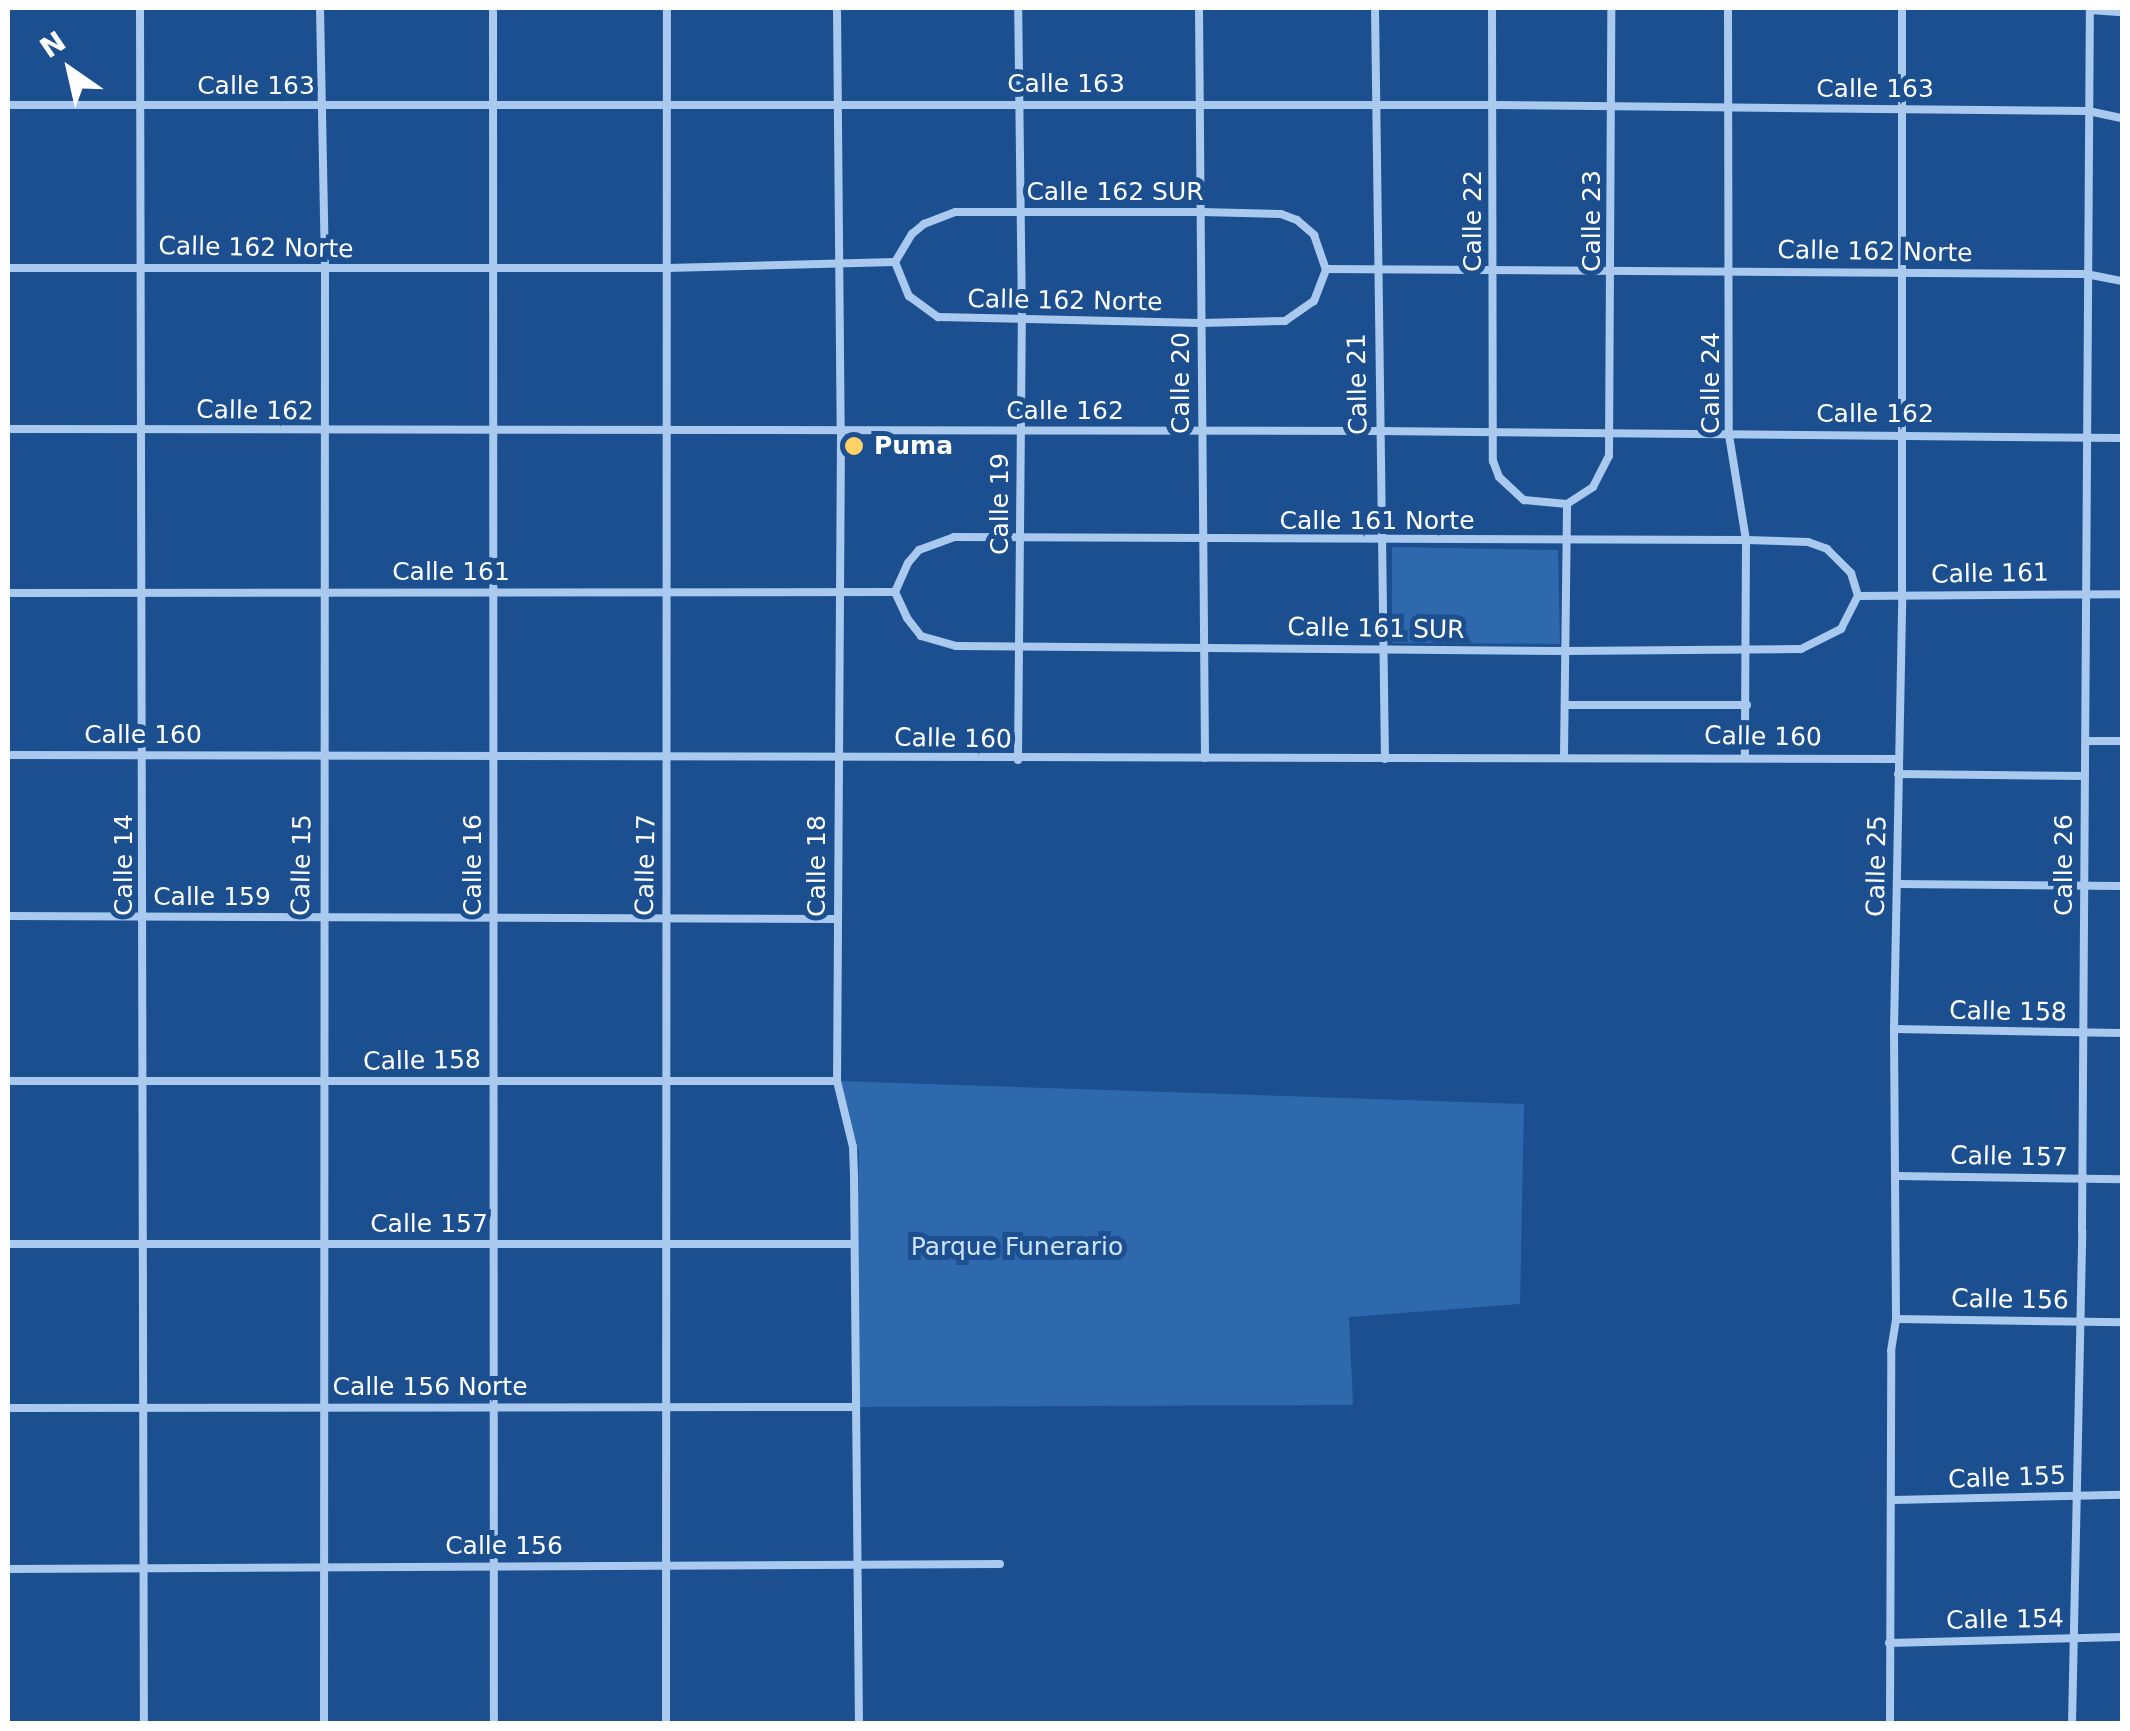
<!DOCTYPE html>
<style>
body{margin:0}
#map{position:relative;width:2130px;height:1731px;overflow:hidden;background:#1b4f8f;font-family:"DejaVu Sans",sans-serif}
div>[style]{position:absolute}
.green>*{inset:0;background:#2e69ad}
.street>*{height:8px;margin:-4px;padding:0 4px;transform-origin:4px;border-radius:4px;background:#a9c9ee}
.dots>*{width:28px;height:28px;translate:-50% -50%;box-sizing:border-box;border:5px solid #1b4f8f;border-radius:50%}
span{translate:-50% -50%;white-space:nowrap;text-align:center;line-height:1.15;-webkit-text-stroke:10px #1b4f8f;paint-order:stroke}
.street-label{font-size:25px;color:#fff}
.poi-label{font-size:25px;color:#fff;font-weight:700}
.left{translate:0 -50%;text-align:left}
.park-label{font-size:25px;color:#cfe3fa}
.frame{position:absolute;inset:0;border:10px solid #fff;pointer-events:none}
.north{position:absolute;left:20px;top:20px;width:100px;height:100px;-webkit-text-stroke:8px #1b4f8f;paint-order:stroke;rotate:326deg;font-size:28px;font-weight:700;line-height:40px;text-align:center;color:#fff}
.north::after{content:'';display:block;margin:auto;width:35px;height:45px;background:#fff;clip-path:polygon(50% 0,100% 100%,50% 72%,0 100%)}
</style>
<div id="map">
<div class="green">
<div style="clip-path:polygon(1392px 547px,1558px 550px,1560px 644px,1392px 643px)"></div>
<div style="clip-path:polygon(837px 1081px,1524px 1104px,1520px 1304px,1349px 1317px,1353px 1405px,853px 1407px,859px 1152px)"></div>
</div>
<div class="street">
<div style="left:140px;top:8px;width:1716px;rotate:89.87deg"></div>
<div style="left:320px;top:8px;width:262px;rotate:88.9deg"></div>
<div style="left:325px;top:270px;width:1454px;rotate:90.04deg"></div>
<div style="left:493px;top:8px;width:1716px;rotate:89.97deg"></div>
<div style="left:837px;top:8px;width:425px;rotate:89.5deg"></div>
<div style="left:841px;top:433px;width:648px;rotate:90.35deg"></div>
<div style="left:837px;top:1081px;width:68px;rotate:76.4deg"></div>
<div style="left:853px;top:1147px;width:30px;rotate:88deg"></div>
<div style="left:854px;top:1177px;width:547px;rotate:89.48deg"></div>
<div style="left:1199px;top:8px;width:750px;rotate:89.54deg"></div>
<div style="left:1375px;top:8px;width:751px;rotate:89.24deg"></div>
<div style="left:1492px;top:8px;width:453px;rotate:89.9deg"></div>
<div style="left:1493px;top:461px;width:17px;rotate:69deg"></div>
<div style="left:1499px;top:477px;width:34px;rotate:43deg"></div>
<div style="left:1524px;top:500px;width:43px;rotate:5.3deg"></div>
<div style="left:1567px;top:504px;width:31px;rotate:-33deg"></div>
<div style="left:1593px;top:487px;width:35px;rotate:-63deg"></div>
<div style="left:1609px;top:456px;width:448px;rotate:-89.7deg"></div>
<div style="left:1728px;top:8px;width:427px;rotate:89.9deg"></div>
<div style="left:1729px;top:435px;width:106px;rotate:80.8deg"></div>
<div style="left:1746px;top:540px;width:217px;rotate:90.3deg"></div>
<div style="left:2090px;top:10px;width:32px;rotate:4deg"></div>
<div style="left:8px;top:105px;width:1484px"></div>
<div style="left:1492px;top:105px;width:596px;rotate:0.58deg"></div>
<div style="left:2088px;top:111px;width:35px;rotate:12deg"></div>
<div style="left:895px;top:262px;width:33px;rotate:-59deg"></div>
<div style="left:912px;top:234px;width:16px;rotate:-40deg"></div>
<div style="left:924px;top:224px;width:34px;rotate:-21deg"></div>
<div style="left:956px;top:212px;width:246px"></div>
<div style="left:1202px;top:212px;width:79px;rotate:1.5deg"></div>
<div style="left:1281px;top:214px;width:17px;rotate:21deg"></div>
<div style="left:1297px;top:220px;width:23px;rotate:41deg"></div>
<div style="left:1314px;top:235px;width:36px;rotate:71deg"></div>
<div style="left:8px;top:268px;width:660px"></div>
<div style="left:668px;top:268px;width:227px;rotate:-1.5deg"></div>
<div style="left:895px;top:262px;width:37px;rotate:68deg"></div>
<div style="left:909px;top:296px;width:36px;rotate:36deg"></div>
<div style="left:938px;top:317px;width:263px;rotate:1.3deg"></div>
<div style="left:1201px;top:323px;width:84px;rotate:-1.4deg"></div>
<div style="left:1285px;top:321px;width:35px;rotate:-35deg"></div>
<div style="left:1314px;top:301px;width:34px;rotate:-69deg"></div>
<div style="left:1326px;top:269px;width:760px;rotate:0.38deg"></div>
<div style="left:2086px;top:274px;width:37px;rotate:11deg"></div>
<div style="left:8px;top:429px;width:1370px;rotate:0.08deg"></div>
<div style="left:1378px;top:431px;width:744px;rotate:0.54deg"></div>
<div style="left:895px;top:592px;width:32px;rotate:-66deg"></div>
<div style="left:908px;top:563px;width:17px;rotate:-50deg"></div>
<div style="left:919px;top:550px;width:37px;rotate:-20deg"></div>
<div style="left:954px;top:537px;width:792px;rotate:0.22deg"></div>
<div style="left:1746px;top:540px;width:62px;rotate:1.8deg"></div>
<div style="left:1808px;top:542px;width:20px;rotate:20deg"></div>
<div style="left:1827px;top:549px;width:34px;rotate:45deg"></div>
<div style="left:1851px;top:573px;width:24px;rotate:73deg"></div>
<div style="left:895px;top:592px;width:29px;rotate:65deg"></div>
<div style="left:907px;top:618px;width:23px;rotate:52deg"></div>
<div style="left:921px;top:636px;width:36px;rotate:16deg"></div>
<div style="left:956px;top:646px;width:610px;rotate:0.47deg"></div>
<div style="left:1566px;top:651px;width:235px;rotate:-0.5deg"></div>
<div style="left:1801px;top:649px;width:45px;rotate:-26.6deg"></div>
<div style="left:1841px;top:629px;width:37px;rotate:-63deg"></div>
<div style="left:8px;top:593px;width:887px;rotate:-0.06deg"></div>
<div style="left:1858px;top:596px;width:264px;rotate:-0.4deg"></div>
<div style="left:1565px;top:705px;width:182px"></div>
<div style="left:2087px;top:741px;width:35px"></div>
<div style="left:8px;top:755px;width:1890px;rotate:0.12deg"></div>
<div style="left:1564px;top:755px;width:251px;rotate:-89.3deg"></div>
<div style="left:1018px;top:760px;width:440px;rotate:-89.5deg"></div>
<div style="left:1022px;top:320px;width:312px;rotate:-90.7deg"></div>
<div style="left:1898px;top:774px;width:187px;rotate:0.6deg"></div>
<div style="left:1897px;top:884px;width:225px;rotate:0.5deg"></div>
<div style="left:8px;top:916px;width:828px;rotate:0.21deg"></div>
<div style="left:1894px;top:1029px;width:228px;rotate:1deg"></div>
<div style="left:8px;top:1081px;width:829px"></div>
<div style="left:1895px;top:1176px;width:227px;rotate:0.8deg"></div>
<div style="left:8px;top:1244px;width:843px"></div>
<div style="left:1896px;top:1319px;width:226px;rotate:0.8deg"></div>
<div style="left:8px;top:1408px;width:845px;rotate:-0.07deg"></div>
<div style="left:1893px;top:1500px;width:229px;rotate:-1.3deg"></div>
<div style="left:8px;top:1569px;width:992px;rotate:-0.29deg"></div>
<div style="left:1889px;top:1643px;width:233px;rotate:-1.5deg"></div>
<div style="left:666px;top:1724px;width:1716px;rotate:-89.97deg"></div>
<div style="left:1890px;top:1724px;width:373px;rotate:-89.8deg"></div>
<div style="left:1891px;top:1351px;width:32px;rotate:-81deg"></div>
<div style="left:1896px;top:1319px;width:290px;rotate:-90.4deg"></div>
<div style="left:1894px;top:1029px;width:433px;rotate:-88.9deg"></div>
<div style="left:1902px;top:596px;width:588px;rotate:-90deg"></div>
<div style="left:2072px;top:1724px;width:493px;rotate:-88.8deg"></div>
<div style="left:2082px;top:1231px;width:1223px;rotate:-89.63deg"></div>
</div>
<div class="dots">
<div style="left:854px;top:446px;background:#ffd166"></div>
</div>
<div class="street-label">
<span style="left:1066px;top:84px">Calle 163</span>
<span style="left:256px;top:86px">Calle 163</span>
<span style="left:1875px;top:89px">Calle 163</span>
<span style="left:1115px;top:192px">Calle 162 SUR</span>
<span style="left:1473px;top:221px;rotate:-90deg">Calle 22</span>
<span style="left:1592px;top:221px;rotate:-90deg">Calle 23</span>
<span style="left:256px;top:248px;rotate:1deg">Calle 162 Norte</span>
<span style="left:1875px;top:252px;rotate:1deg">Calle 162 Norte</span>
<span style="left:1065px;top:301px;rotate:1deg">Calle 162 Norte</span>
<span style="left:1181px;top:383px;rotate:-90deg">Calle 20</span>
<span style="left:1711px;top:383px;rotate:-90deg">Calle 24</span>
<span style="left:1358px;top:384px;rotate:-91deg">Calle 21</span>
<span style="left:255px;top:411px;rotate:1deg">Calle 162</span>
<span style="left:1065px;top:411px">Calle 162</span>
<span style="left:1875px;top:414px">Calle 162</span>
<span style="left:1000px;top:504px;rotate:-90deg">Calle 19</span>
<span style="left:1377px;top:521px">Calle 161 Norte</span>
<span style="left:451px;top:572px">Calle 161</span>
<span style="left:1990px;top:574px;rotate:-1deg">Calle 161</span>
<span style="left:1376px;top:629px;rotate:1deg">Calle 161 SUR</span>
<span style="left:143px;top:735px">Calle 160</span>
<span style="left:1763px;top:737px;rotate:1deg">Calle 160</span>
<span style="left:953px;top:739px;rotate:1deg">Calle 160</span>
<span style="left:124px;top:865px;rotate:-90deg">Calle 14</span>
<span style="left:302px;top:865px;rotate:-89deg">Calle 15</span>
<span style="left:473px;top:865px;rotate:-90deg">Calle 16</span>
<span style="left:646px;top:865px;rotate:-89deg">Calle 17</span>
<span style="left:2064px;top:865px;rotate:-90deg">Calle 26</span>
<span style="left:817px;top:866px;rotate:-90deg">Calle 18</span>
<span style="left:1877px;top:866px;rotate:-89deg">Calle 25</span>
<span style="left:212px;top:897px">Calle 159</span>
<span style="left:2008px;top:1012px;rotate:1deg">Calle 158</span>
<span style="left:422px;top:1061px;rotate:-1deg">Calle 158</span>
<span style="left:2009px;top:1157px;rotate:1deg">Calle 157</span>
<span style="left:429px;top:1224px">Calle 157</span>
<span style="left:2010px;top:1300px;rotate:1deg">Calle 156</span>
<span style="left:430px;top:1387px">Calle 156 Norte</span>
<span style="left:2007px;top:1478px;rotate:-2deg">Calle 155</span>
<span style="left:504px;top:1546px">Calle 156</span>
<span style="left:2005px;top:1620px;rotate:-1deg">Calle 154</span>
</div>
<div class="poi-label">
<span class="left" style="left:874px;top:446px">Puma</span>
</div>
<div class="park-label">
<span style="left:1017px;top:1247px">Parque Funerario</span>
</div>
<div class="frame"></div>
<div class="north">N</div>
</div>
